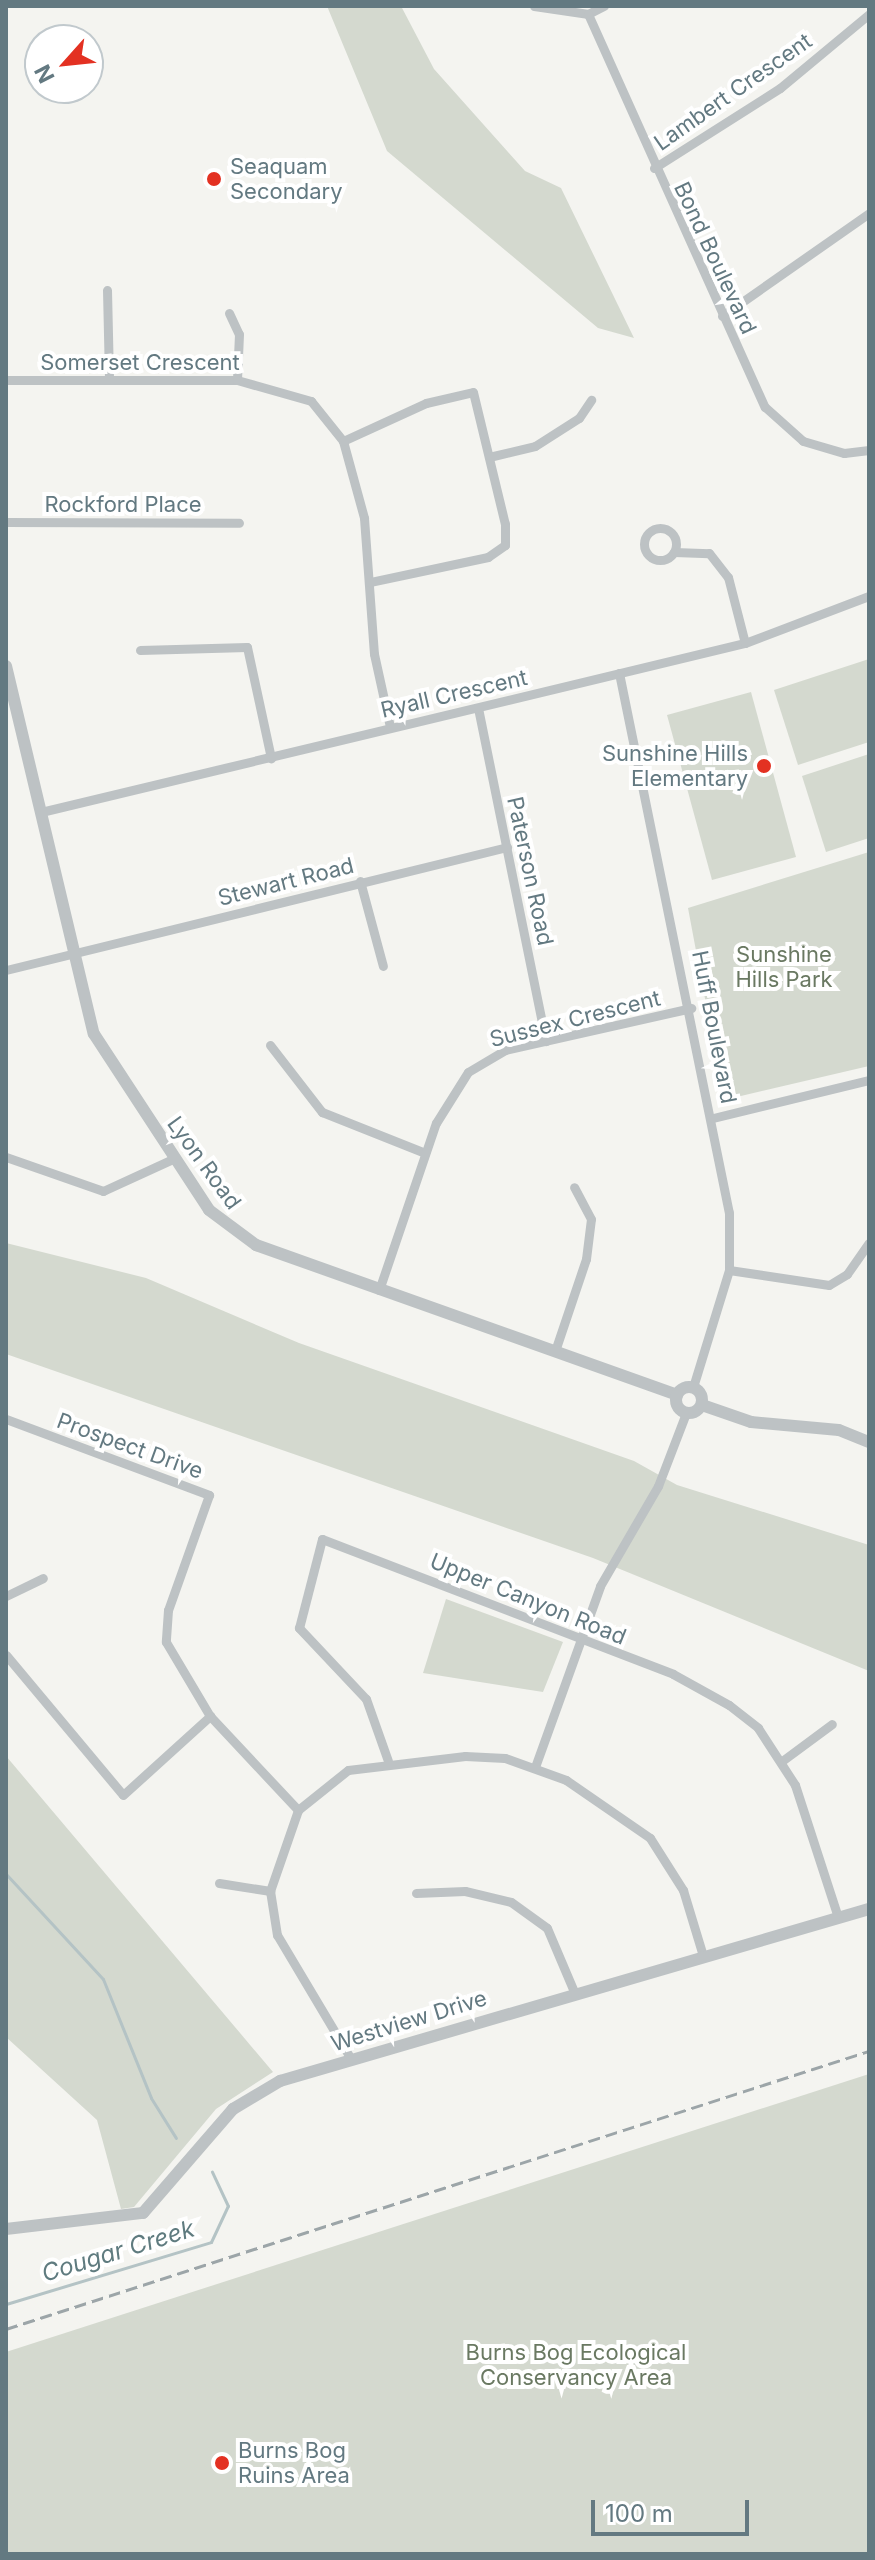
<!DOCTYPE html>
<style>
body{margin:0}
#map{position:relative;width:875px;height:2560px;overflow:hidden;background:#f4f4f0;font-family:Inter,sans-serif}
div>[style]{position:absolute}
.green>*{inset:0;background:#d4d9cf}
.stream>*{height:3px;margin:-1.5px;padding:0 1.5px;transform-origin:1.5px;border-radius:1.5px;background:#b4c3c5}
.minor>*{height:9px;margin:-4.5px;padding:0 4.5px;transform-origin:4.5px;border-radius:4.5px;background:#bdc2c4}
.minor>.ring{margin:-4.5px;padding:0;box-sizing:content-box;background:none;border:9px solid #bdc2c4;border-radius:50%}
.tertiary>*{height:12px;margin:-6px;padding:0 6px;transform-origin:6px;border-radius:6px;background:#bdc2c4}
.tertiary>.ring{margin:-6px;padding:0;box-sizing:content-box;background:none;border:12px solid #bdc2c4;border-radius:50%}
.rail>*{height:3px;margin-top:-1.5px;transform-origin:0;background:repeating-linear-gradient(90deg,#9ca5a8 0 12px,transparent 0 18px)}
.dots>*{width:22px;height:22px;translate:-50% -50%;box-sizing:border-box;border:4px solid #fff;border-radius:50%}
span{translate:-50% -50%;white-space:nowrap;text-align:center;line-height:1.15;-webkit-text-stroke:8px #fff;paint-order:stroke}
.street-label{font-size:22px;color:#637981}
.poi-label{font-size:22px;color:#637981}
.left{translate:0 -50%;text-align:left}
.right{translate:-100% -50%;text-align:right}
.park-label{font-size:22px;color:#6a7962}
.water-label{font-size:24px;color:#5f7b7f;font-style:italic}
.frame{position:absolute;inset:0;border:8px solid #637981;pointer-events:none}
.north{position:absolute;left:24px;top:24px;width:80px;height:80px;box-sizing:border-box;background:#fff;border:2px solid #c1c9cd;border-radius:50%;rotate:243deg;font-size:22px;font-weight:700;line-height:32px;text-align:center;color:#637981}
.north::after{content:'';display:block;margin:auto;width:28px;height:36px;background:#e33122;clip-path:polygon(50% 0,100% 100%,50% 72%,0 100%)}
.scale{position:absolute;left:591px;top:2500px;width:158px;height:36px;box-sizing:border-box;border:4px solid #637981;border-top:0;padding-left:10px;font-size:24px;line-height:28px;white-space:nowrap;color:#637981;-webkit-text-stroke:6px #fff;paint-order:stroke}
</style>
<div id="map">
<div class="green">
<div style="clip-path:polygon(401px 6px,434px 69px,525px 171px,561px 188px,634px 338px,598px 328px,387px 151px,327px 6px)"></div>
<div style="clip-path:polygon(869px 659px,869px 742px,798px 765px,774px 690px)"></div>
<div style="clip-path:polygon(751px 692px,796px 857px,712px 880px,667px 715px)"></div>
<div style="clip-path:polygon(869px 754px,869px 838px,826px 852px,802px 776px)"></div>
<div style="clip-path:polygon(869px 852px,869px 1066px,724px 1100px,688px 908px)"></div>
<div style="clip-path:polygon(6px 1243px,146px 1278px,299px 1343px,634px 1461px,677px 1485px,869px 1545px,869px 1671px,593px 1558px,6px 1354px)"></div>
<div style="clip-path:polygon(446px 1599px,563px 1642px,543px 1692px,423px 1673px)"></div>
<div style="clip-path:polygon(6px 1756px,273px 2072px,216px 2109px,134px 2207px,121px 2209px,97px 2120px,6px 2037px)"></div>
<div style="clip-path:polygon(869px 2074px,869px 2554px,7px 2554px,6px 2352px)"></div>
</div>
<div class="stream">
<div style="left:6px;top:1874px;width:143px;rotate:47.3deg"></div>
<div style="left:103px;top:1979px;width:128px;rotate:68deg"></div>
<div style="left:151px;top:2098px;width:47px;rotate:58deg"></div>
<div style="left:6px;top:2304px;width:214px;rotate:-16.8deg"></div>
<div style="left:211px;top:2242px;width:40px;rotate:-65deg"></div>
<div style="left:228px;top:2206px;width:38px;rotate:-115deg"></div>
</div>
<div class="minor">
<div style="left:534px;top:6px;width:55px;rotate:8.4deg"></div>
<div style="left:588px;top:14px;width:18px;rotate:-27deg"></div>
<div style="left:588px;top:14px;width:431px;rotate:65.8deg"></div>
<div style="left:765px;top:407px;width:51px;rotate:41.8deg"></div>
<div style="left:803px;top:441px;width:43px;rotate:16.3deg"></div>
<div style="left:844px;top:453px;width:25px;rotate:-7deg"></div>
<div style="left:654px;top:168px;width:149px;rotate:-32.4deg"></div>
<div style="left:780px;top:88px;width:116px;rotate:-39.7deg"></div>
<div style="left:107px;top:290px;width:90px;rotate:88.7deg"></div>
<div style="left:229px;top:313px;width:23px;rotate:65deg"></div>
<div style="left:239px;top:334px;width:46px;rotate:92.5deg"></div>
<div style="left:722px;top:316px;width:179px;rotate:-35deg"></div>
<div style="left:6px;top:380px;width:231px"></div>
<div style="left:237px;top:380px;width:77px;rotate:15.8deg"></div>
<div style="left:311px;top:401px;width:51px;rotate:51.3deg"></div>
<div style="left:343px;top:441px;width:80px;rotate:74.7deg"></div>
<div style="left:364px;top:518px;width:136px;rotate:85.8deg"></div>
<div style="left:374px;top:654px;width:75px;rotate:77.6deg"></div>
<div style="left:343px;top:441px;width:91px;rotate:-24.6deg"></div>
<div style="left:426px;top:403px;width:48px;rotate:-13.2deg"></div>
<div style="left:473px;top:392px;width:136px;rotate:76.4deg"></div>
<div style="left:505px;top:524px;width:21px;rotate:90deg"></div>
<div style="left:505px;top:545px;width:21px;rotate:145deg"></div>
<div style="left:488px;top:557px;width:121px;rotate:168deg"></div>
<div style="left:489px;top:457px;width:47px;rotate:-13.4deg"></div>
<div style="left:535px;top:446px;width:52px;rotate:-32.5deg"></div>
<div style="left:579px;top:418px;width:22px;rotate:-56deg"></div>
<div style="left:6px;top:522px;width:233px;rotate:0.2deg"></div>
<div class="ring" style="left:644px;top:528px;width:23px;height:23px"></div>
<div style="left:674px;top:552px;width:35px;rotate:2deg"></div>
<div style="left:709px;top:553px;width:31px;rotate:52deg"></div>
<div style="left:728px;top:577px;width:68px;rotate:75.6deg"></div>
<div style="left:140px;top:650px;width:107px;rotate:-1.6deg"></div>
<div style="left:247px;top:647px;width:114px;rotate:77.8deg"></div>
<div style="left:619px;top:673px;width:551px;rotate:78.49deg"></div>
<div style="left:729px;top:1213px;width:57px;rotate:90deg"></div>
<div style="left:729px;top:1270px;width:122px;rotate:107.1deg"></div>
<div style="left:478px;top:708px;width:340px;rotate:78.5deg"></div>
<div style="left:41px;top:812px;width:724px;rotate:-13.5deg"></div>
<div style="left:745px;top:643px;width:133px;rotate:-20.8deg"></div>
<div style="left:360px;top:881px;width:88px;rotate:74.9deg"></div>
<div style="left:6px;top:970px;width:516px;rotate:-13.79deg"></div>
<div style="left:270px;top:1045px;width:85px;rotate:52.2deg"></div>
<div style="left:322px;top:1112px;width:111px;rotate:21.7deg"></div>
<div style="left:713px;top:1118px;width:161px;rotate:-13.7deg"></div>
<div style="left:6px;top:1157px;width:103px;rotate:19.3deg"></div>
<div style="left:103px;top:1191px;width:77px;rotate:-24.6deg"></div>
<div style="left:729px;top:1270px;width:101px;rotate:8.5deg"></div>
<div style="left:829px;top:1285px;width:21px;rotate:-31deg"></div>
<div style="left:847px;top:1274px;width:38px;rotate:-55deg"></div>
<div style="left:379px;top:1290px;width:176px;rotate:-71.2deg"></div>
<div style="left:436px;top:1123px;width:60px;rotate:-57.9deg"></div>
<div style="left:468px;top:1072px;width:43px;rotate:-30.7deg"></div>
<div style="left:505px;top:1050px;width:191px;rotate:-12.7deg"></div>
<div style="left:555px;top:1351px;width:97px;rotate:-71.4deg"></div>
<div style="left:586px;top:1259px;width:40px;rotate:-82.9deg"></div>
<div style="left:591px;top:1219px;width:36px;rotate:-118deg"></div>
<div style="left:6px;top:1419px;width:217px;rotate:20.5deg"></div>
<div style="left:209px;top:1495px;width:122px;rotate:109.6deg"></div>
<div style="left:168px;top:1610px;width:32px;rotate:94deg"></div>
<div style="left:166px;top:1642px;width:86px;rotate:59.3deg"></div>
<div style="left:210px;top:1716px;width:129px;rotate:46.9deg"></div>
<div style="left:6px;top:1596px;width:41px;rotate:-25.9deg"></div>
<div style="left:6px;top:1655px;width:182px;rotate:50.1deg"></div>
<div style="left:123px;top:1795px;width:118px;rotate:-42.2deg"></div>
<div style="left:388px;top:1761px;width:66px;rotate:-109.5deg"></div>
<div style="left:366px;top:1699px;width:98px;rotate:-133.3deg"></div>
<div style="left:299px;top:1628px;width:92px;rotate:-75.5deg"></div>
<div style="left:322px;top:1539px;width:376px;rotate:21deg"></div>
<div style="left:673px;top:1674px;width:64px;rotate:29deg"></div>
<div style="left:729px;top:1705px;width:37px;rotate:38deg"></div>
<div style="left:758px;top:1728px;width:68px;rotate:57deg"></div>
<div style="left:795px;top:1785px;width:139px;rotate:72deg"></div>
<div style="left:782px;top:1761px;width:62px;rotate:-36.5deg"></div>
<div style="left:535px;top:1767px;width:192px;rotate:-70.2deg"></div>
<div style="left:600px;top:1586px;width:116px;rotate:-59.9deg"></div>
<div style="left:658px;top:1486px;width:78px;rotate:-69deg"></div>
<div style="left:219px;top:1883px;width:52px;rotate:8.9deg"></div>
<div style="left:416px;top:1893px;width:49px;rotate:-2.3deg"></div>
<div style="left:465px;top:1891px;width:47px;rotate:13.4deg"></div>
<div style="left:511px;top:1902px;width:44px;rotate:35.8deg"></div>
<div style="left:547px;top:1928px;width:72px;rotate:67deg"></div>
<div style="left:351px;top:2059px;width:144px;rotate:-120.8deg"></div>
<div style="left:277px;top:1935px;width:45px;rotate:-99deg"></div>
<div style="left:270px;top:1891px;width:86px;rotate:-70.9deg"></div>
<div style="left:298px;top:1810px;width:64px;rotate:-38.7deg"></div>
<div style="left:348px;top:1770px;width:118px;rotate:-6.8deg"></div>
<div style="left:465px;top:1756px;width:40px;rotate:2.9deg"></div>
<div style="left:505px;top:1758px;width:65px;rotate:19.8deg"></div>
<div style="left:566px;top:1780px;width:102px;rotate:34.6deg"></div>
<div style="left:650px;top:1838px;width:62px;rotate:57.6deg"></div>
<div style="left:683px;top:1890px;width:69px;rotate:73.1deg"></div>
</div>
<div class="tertiary">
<div style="left:6px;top:666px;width:378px;rotate:76.6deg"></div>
<div style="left:94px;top:1034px;width:210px;rotate:56.8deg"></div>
<div style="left:209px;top:1210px;width:59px;rotate:36.7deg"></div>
<div style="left:256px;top:1245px;width:447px;rotate:19.6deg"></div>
<div class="ring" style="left:676px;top:1387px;width:14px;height:14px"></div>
<div style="left:702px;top:1405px;width:52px;rotate:19.1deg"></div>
<div style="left:751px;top:1422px;width:88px;rotate:5.2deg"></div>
<div style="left:839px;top:1430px;width:32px;rotate:22deg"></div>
<div style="left:6px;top:2229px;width:138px;rotate:-6.7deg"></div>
<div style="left:143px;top:2213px;width:138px;rotate:-49.1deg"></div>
<div style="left:233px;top:2109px;width:55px;rotate:-30.8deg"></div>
<div style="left:280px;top:2081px;width:614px;rotate:-16.28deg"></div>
</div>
<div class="rail">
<div style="left:6px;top:2329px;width:907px;rotate:-17.86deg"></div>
</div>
<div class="dots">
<div style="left:214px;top:179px;background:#e33122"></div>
<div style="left:764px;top:766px;background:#e33122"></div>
<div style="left:222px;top:2463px;background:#e33122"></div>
</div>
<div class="street-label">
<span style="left:733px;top:92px;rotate:-35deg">Lambert Crescent</span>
<span style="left:715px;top:258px;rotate:65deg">Bond Boulevard</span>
<span style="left:140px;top:363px">Somerset Crescent</span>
<span style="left:123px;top:505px">Rockford Place</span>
<span style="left:454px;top:694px;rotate:-13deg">Ryall Crescent</span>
<span style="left:530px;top:871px;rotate:78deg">Paterson Road</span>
<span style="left:286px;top:882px;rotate:-14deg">Stewart Road</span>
<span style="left:575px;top:1019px;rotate:-14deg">Sussex Crescent</span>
<span style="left:714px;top:1027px;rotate:79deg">Huff Boulevard</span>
<span style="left:204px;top:1163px;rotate:54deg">Lyon Road</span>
<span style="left:130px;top:1446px;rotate:20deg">Prospect Drive</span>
<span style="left:528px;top:1599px;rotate:22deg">Upper Canyon Road</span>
<span style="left:409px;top:2021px;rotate:-17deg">Westview Drive</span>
</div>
<div class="poi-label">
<span class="left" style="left:230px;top:179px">Seaquam<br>Secondary</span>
<span class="right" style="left:748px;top:766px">Sunshine Hills<br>Elementary</span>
<span class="left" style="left:238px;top:2463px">Burns Bog<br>Ruins Area</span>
</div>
<div class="park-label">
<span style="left:784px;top:967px">Sunshine<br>Hills Park</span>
<span style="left:576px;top:2365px">Burns Bog Ecological<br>Conservancy Area</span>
</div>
<div class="water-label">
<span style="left:118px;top:2251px;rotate:-17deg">Cougar Creek</span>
</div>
<div class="frame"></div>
<div class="north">N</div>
<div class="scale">100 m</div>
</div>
